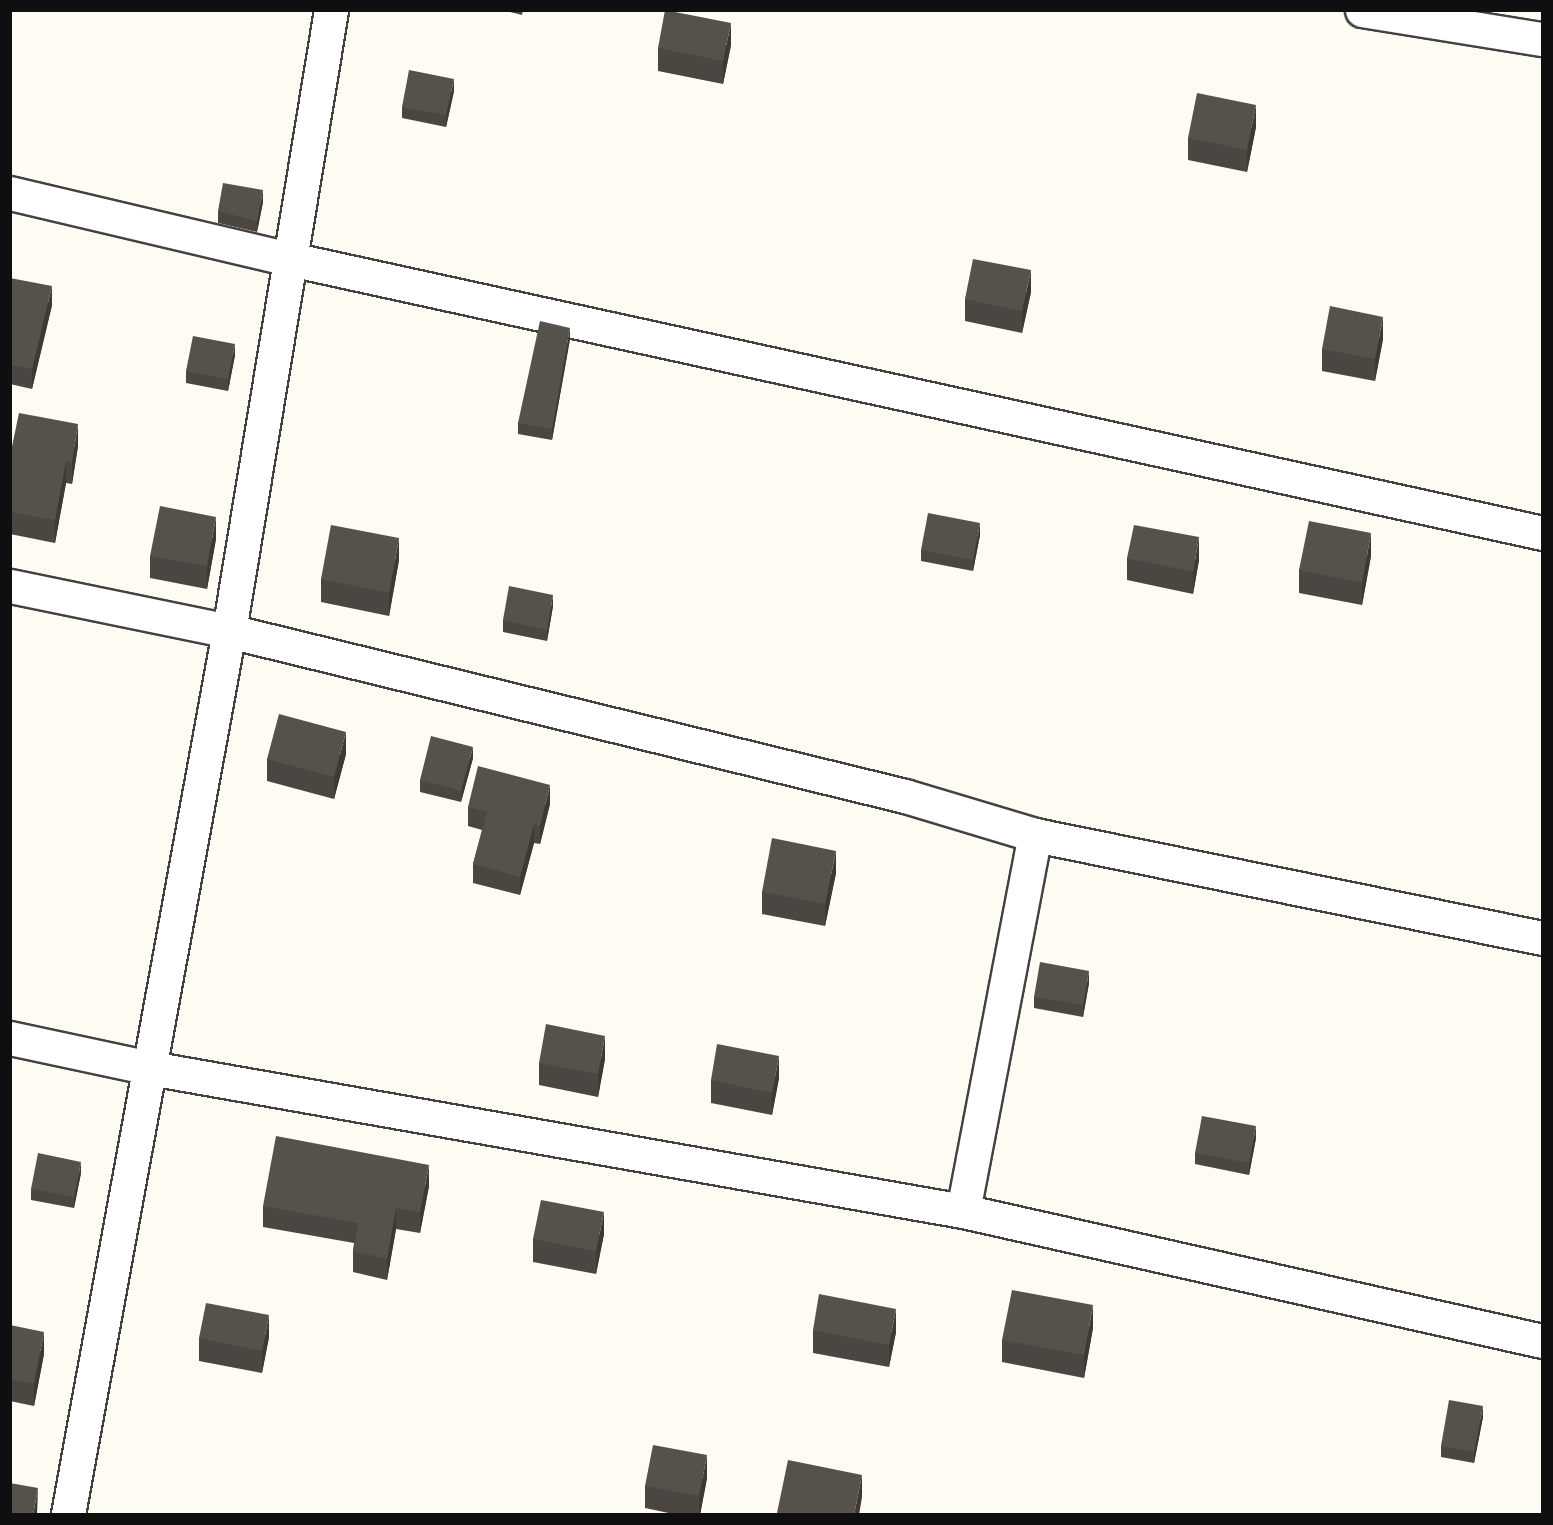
<!DOCTYPE html>
<style>
body{margin:0}
#map{position:relative;width:1553px;height:1525px;overflow:hidden;background:#fefcf2;font-family:Merriweather,serif}
div>[style]{position:absolute}
.roads{filter:drop-shadow(2px 0 #424242) drop-shadow(-2px 0 #424242) drop-shadow(0 2px #424242) drop-shadow(0 -2px #424242)}
.minor>*{height:33px;margin:-16.5px;padding:0 16.5px;transform-origin:16.5px;border-radius:16.5px;background:#fff}
.wall>*{inset:0;background:#4b4641}
.shaded-wall>*{inset:0;background:#3d3935}
.building>*{inset:0;background:#57514c}
span{translate:-50% -50%;white-space:nowrap;text-align:center;line-height:1.15;-webkit-text-stroke:6px #fff;paint-order:stroke}
.frame{position:absolute;inset:0;border:12px solid #0f0f0f;pointer-events:none}
</style>
<div id="map">
<div class="roads">
<div class="minor">
<div style="left:1362px;top:10px;width:182px;rotate:9.2deg"></div>
<div style="left:10px;top:193px;width:288px;rotate:13.3deg"></div>
<div style="left:290px;top:259px;width:1282px;rotate:12.34deg"></div>
<div style="left:10px;top:586px;width:224px;rotate:11.6deg"></div>
<div style="left:229px;top:631px;width:696px;rotate:13.72deg"></div>
<div style="left:905px;top:796px;width:136px;rotate:16.7deg"></div>
<div style="left:1035px;top:835px;width:517px;rotate:11.48deg"></div>
<div style="left:10px;top:1038px;width:143px;rotate:12.1deg"></div>
<div style="left:150px;top:1068px;width:825px;rotate:9.98deg"></div>
<div style="left:963px;top:1211px;width:593px;rotate:12.65deg"></div>
<div style="left:963px;top:1211px;width:383px;rotate:-79.2deg"></div>
<div style="left:68px;top:1514px;width:898px;rotate:-79.67deg"></div>
<div style="left:229px;top:631px;width:629px;rotate:-80.67deg"></div>
</div>
</div>
<div class="wall">
<div style="clip-path:polygon(502px 10px,523px 10px,522px 15px)"></div>
<div style="clip-path:polygon(731px 45px,723px 84px,658px 71px,658px 48px)"></div>
<div style="clip-path:polygon(454px 91px,446px 127px,402px 118px,402px 107px)"></div>
<div style="clip-path:polygon(1256px 127px,1247px 172px,1188px 160px,1188px 138px)"></div>
<div style="clip-path:polygon(263px 202px,257px 232px,218px 223px,218px 211px)"></div>
<div style="clip-path:polygon(10px 278px,52px 305px,32px 389px,10px 384px)"></div>
<div style="clip-path:polygon(1031px 292px,1022px 333px,965px 321px,965px 299px)"></div>
<div style="clip-path:polygon(570px 339px,552px 440px,518px 434px,518px 423px)"></div>
<div style="clip-path:polygon(1383px 339px,1375px 381px,1322px 371px,1322px 349px)"></div>
<div style="clip-path:polygon(235px 355px,228px 391px,186px 383px,186px 371px)"></div>
<div style="clip-path:polygon(78px 446px,72px 484px,66px 483px,55px 543px,10px 534px,10px 456px)"></div>
<div style="clip-path:polygon(980px 535px,973px 571px,921px 561px,921px 550px)"></div>
<div style="clip-path:polygon(216px 539px,207px 589px,150px 578px,150px 556px)"></div>
<div style="clip-path:polygon(1371px 556px,1362px 605px,1299px 593px,1299px 570px)"></div>
<div style="clip-path:polygon(1127px 558px,1199px 560px,1193px 594px,1127px 580px)"></div>
<div style="clip-path:polygon(399px 560px,389px 616px,321px 602px,321px 579px)"></div>
<div style="clip-path:polygon(553px 606px,547px 641px,503px 632px,503px 620px)"></div>
<div style="clip-path:polygon(346px 754px,334px 799px,267px 781px,267px 759px)"></div>
<div style="clip-path:polygon(473px 758px,461px 802px,420px 792px,420px 780px)"></div>
<div style="clip-path:polygon(550px 804px,540px 844px,534px 843px,520px 895px,473px 883px,473px 864px,482px 830px,468px 826px,468px 807px)"></div>
<div style="clip-path:polygon(836px 873px,825px 926px,762px 914px,762px 892px)"></div>
<div style="clip-path:polygon(1089px 983px,1083px 1017px,1034px 1008px,1034px 997px)"></div>
<div style="clip-path:polygon(605px 1059px,598px 1097px,539px 1085px,539px 1063px)"></div>
<div style="clip-path:polygon(779px 1078px,772px 1115px,711px 1103px,711px 1080px)"></div>
<div style="clip-path:polygon(1256px 1138px,1249px 1175px,1195px 1164px,1195px 1153px)"></div>
<div style="clip-path:polygon(81px 1173px,74px 1208px,31px 1200px,31px 1189px)"></div>
<div style="clip-path:polygon(429px 1186px,420px 1233px,396px 1229px,387px 1280px,353px 1272px,353px 1251px,354px 1243px,263px 1227px,263px 1206px)"></div>
<div style="clip-path:polygon(604px 1234px,596px 1274px,533px 1262px,533px 1239px)"></div>
<div style="clip-path:polygon(10px 1325px,44px 1354px,34px 1406px,10px 1401px)"></div>
<div style="clip-path:polygon(1093px 1328px,1084px 1378px,1002px 1362px,1002px 1340px)"></div>
<div style="clip-path:polygon(813px 1330px,896px 1332px,889px 1367px,813px 1353px)"></div>
<div style="clip-path:polygon(269px 1337px,262px 1373px,199px 1361px,199px 1338px)"></div>
<div style="clip-path:polygon(1483px 1417px,1474px 1463px,1441px 1457px,1441px 1446px)"></div>
<div style="clip-path:polygon(707px 1478px,700px 1515px,678px 1515px,645px 1508px,645px 1486px)"></div>
</div>
<div class="shaded-wall">
<div style="clip-path:polygon(731px 23px,731px 45px,723px 84px,723px 61px)"></div>
<div style="clip-path:polygon(454px 79px,454px 91px,446px 127px,446px 115px)"></div>
<div style="clip-path:polygon(1256px 105px,1256px 127px,1247px 172px,1247px 150px)"></div>
<div style="clip-path:polygon(263px 190px,263px 202px,257px 232px,257px 221px)"></div>
<div style="clip-path:polygon(1031px 270px,1031px 292px,1022px 333px,1022px 311px)"></div>
<div style="clip-path:polygon(52px 286px,52px 305px,32px 389px,32px 369px)"></div>
<div style="clip-path:polygon(1383px 317px,1383px 339px,1375px 381px,1375px 359px)"></div>
<div style="clip-path:polygon(570px 328px,570px 339px,552px 440px,552px 429px)"></div>
<div style="clip-path:polygon(235px 344px,235px 355px,228px 391px,228px 379px)"></div>
<div style="clip-path:polygon(78px 424px,78px 446px,72px 484px,72px 462px)"></div>
<div style="clip-path:polygon(66px 461px,66px 483px,55px 543px,55px 520px)"></div>
<div style="clip-path:polygon(216px 517px,216px 539px,207px 589px,207px 566px)"></div>
<div style="clip-path:polygon(980px 523px,980px 535px,973px 571px,973px 560px)"></div>
<div style="clip-path:polygon(1371px 533px,1371px 556px,1362px 605px,1362px 583px)"></div>
<div style="clip-path:polygon(1199px 537px,1199px 560px,1193px 594px,1193px 572px)"></div>
<div style="clip-path:polygon(399px 538px,399px 560px,389px 616px,389px 593px)"></div>
<div style="clip-path:polygon(553px 595px,553px 606px,547px 641px,547px 630px)"></div>
<div style="clip-path:polygon(12px 640px,12px 662px,10px 670px,10px 648px)"></div>
<div style="clip-path:polygon(346px 732px,346px 754px,334px 799px,334px 777px)"></div>
<div style="clip-path:polygon(473px 747px,473px 758px,461px 802px,461px 791px)"></div>
<div style="clip-path:polygon(550px 785px,550px 804px,540px 844px,540px 826px)"></div>
<div style="clip-path:polygon(534px 824px,534px 843px,520px 895px,520px 877px)"></div>
<div style="clip-path:polygon(836px 851px,836px 873px,825px 926px,825px 904px)"></div>
<div style="clip-path:polygon(1089px 971px,1089px 983px,1083px 1017px,1083px 1005px)"></div>
<div style="clip-path:polygon(605px 1036px,605px 1059px,598px 1097px,598px 1074px)"></div>
<div style="clip-path:polygon(779px 1056px,779px 1078px,772px 1115px,772px 1093px)"></div>
<div style="clip-path:polygon(1256px 1126px,1256px 1138px,1249px 1175px,1249px 1163px)"></div>
<div style="clip-path:polygon(81px 1162px,81px 1173px,74px 1208px,74px 1197px)"></div>
<div style="clip-path:polygon(429px 1165px,429px 1186px,420px 1233px,420px 1212px)"></div>
<div style="clip-path:polygon(396px 1208px,396px 1229px,387px 1280px,387px 1259px)"></div>
<div style="clip-path:polygon(604px 1212px,604px 1234px,596px 1274px,596px 1251px)"></div>
<div style="clip-path:polygon(1093px 1305px,1093px 1328px,1084px 1378px,1084px 1355px)"></div>
<div style="clip-path:polygon(896px 1309px,896px 1332px,889px 1367px,889px 1345px)"></div>
<div style="clip-path:polygon(269px 1315px,269px 1337px,262px 1373px,262px 1351px)"></div>
<div style="clip-path:polygon(44px 1332px,44px 1354px,34px 1406px,34px 1384px)"></div>
<div style="clip-path:polygon(1483px 1406px,1483px 1417px,1474px 1463px,1474px 1452px)"></div>
<div style="clip-path:polygon(707px 1455px,707px 1478px,700px 1515px,699px 1515px,699px 1496px)"></div>
<div style="clip-path:polygon(862px 1475px,862px 1497px,859px 1515px,854px 1515px)"></div>
<div style="clip-path:polygon(38px 1488px,37px 1515px,33px 1515px)"></div>
</div>
<div class="building">
<div style="clip-path:polygon(665px 10px,731px 23px,723px 61px,658px 48px)"></div>
<div style="clip-path:polygon(409px 70px,454px 79px,446px 115px,402px 107px)"></div>
<div style="clip-path:polygon(1197px 93px,1256px 105px,1247px 150px,1188px 138px)"></div>
<div style="clip-path:polygon(223px 183px,263px 190px,257px 221px,218px 211px)"></div>
<div style="clip-path:polygon(973px 259px,1031px 270px,1022px 311px,965px 299px)"></div>
<div style="clip-path:polygon(10px 278px,52px 286px,32px 369px,10px 365px)"></div>
<div style="clip-path:polygon(1330px 306px,1383px 317px,1375px 359px,1322px 349px)"></div>
<div style="clip-path:polygon(540px 321px,570px 328px,552px 429px,518px 423px)"></div>
<div style="clip-path:polygon(193px 336px,235px 344px,228px 379px,186px 371px)"></div>
<div style="clip-path:polygon(19px 413px,78px 424px,72px 462px,66px 461px,55px 520px,10px 512px,10px 456px)"></div>
<div style="clip-path:polygon(160px 506px,216px 517px,207px 566px,150px 556px)"></div>
<div style="clip-path:polygon(928px 513px,980px 523px,973px 560px,921px 550px)"></div>
<div style="clip-path:polygon(1309px 521px,1371px 533px,1362px 583px,1299px 570px)"></div>
<div style="clip-path:polygon(331px 525px,399px 538px,389px 593px,321px 579px)"></div>
<div style="clip-path:polygon(1134px 525px,1199px 537px,1193px 572px,1127px 558px)"></div>
<div style="clip-path:polygon(509px 586px,553px 595px,547px 630px,503px 620px)"></div>
<div style="clip-path:polygon(279px 714px,346px 732px,334px 777px,267px 759px)"></div>
<div style="clip-path:polygon(431px 736px,473px 747px,461px 791px,420px 780px)"></div>
<div style="clip-path:polygon(478px 766px,550px 785px,540px 826px,534px 824px,520px 877px,473px 864px,487px 812px,468px 807px)"></div>
<div style="clip-path:polygon(772px 838px,836px 851px,825px 904px,762px 892px)"></div>
<div style="clip-path:polygon(1040px 962px,1089px 971px,1083px 1005px,1034px 997px)"></div>
<div style="clip-path:polygon(546px 1024px,605px 1036px,598px 1074px,539px 1063px)"></div>
<div style="clip-path:polygon(717px 1044px,779px 1056px,772px 1093px,711px 1080px)"></div>
<div style="clip-path:polygon(1202px 1116px,1256px 1126px,1249px 1163px,1195px 1153px)"></div>
<div style="clip-path:polygon(276px 1136px,429px 1165px,420px 1212px,396px 1208px,387px 1259px,353px 1251px,358px 1223px,263px 1206px)"></div>
<div style="clip-path:polygon(38px 1153px,81px 1162px,74px 1197px,31px 1189px)"></div>
<div style="clip-path:polygon(541px 1200px,604px 1212px,596px 1251px,533px 1239px)"></div>
<div style="clip-path:polygon(1012px 1290px,1093px 1305px,1084px 1355px,1002px 1340px)"></div>
<div style="clip-path:polygon(819px 1294px,896px 1309px,889px 1345px,813px 1330px)"></div>
<div style="clip-path:polygon(206px 1303px,269px 1315px,262px 1351px,199px 1338px)"></div>
<div style="clip-path:polygon(10px 1325px,44px 1332px,34px 1384px,10px 1379px)"></div>
<div style="clip-path:polygon(1449px 1400px,1483px 1406px,1474px 1452px,1441px 1446px)"></div>
<div style="clip-path:polygon(653px 1445px,707px 1455px,699px 1496px,645px 1486px)"></div>
<div style="clip-path:polygon(788px 1460px,862px 1475px,854px 1515px,784px 1515px,777px 1513px)"></div>
<div style="clip-path:polygon(10px 1483px,38px 1488px,33px 1515px,10px 1515px)"></div>
</div>
<div class="frame"></div>
</div>
